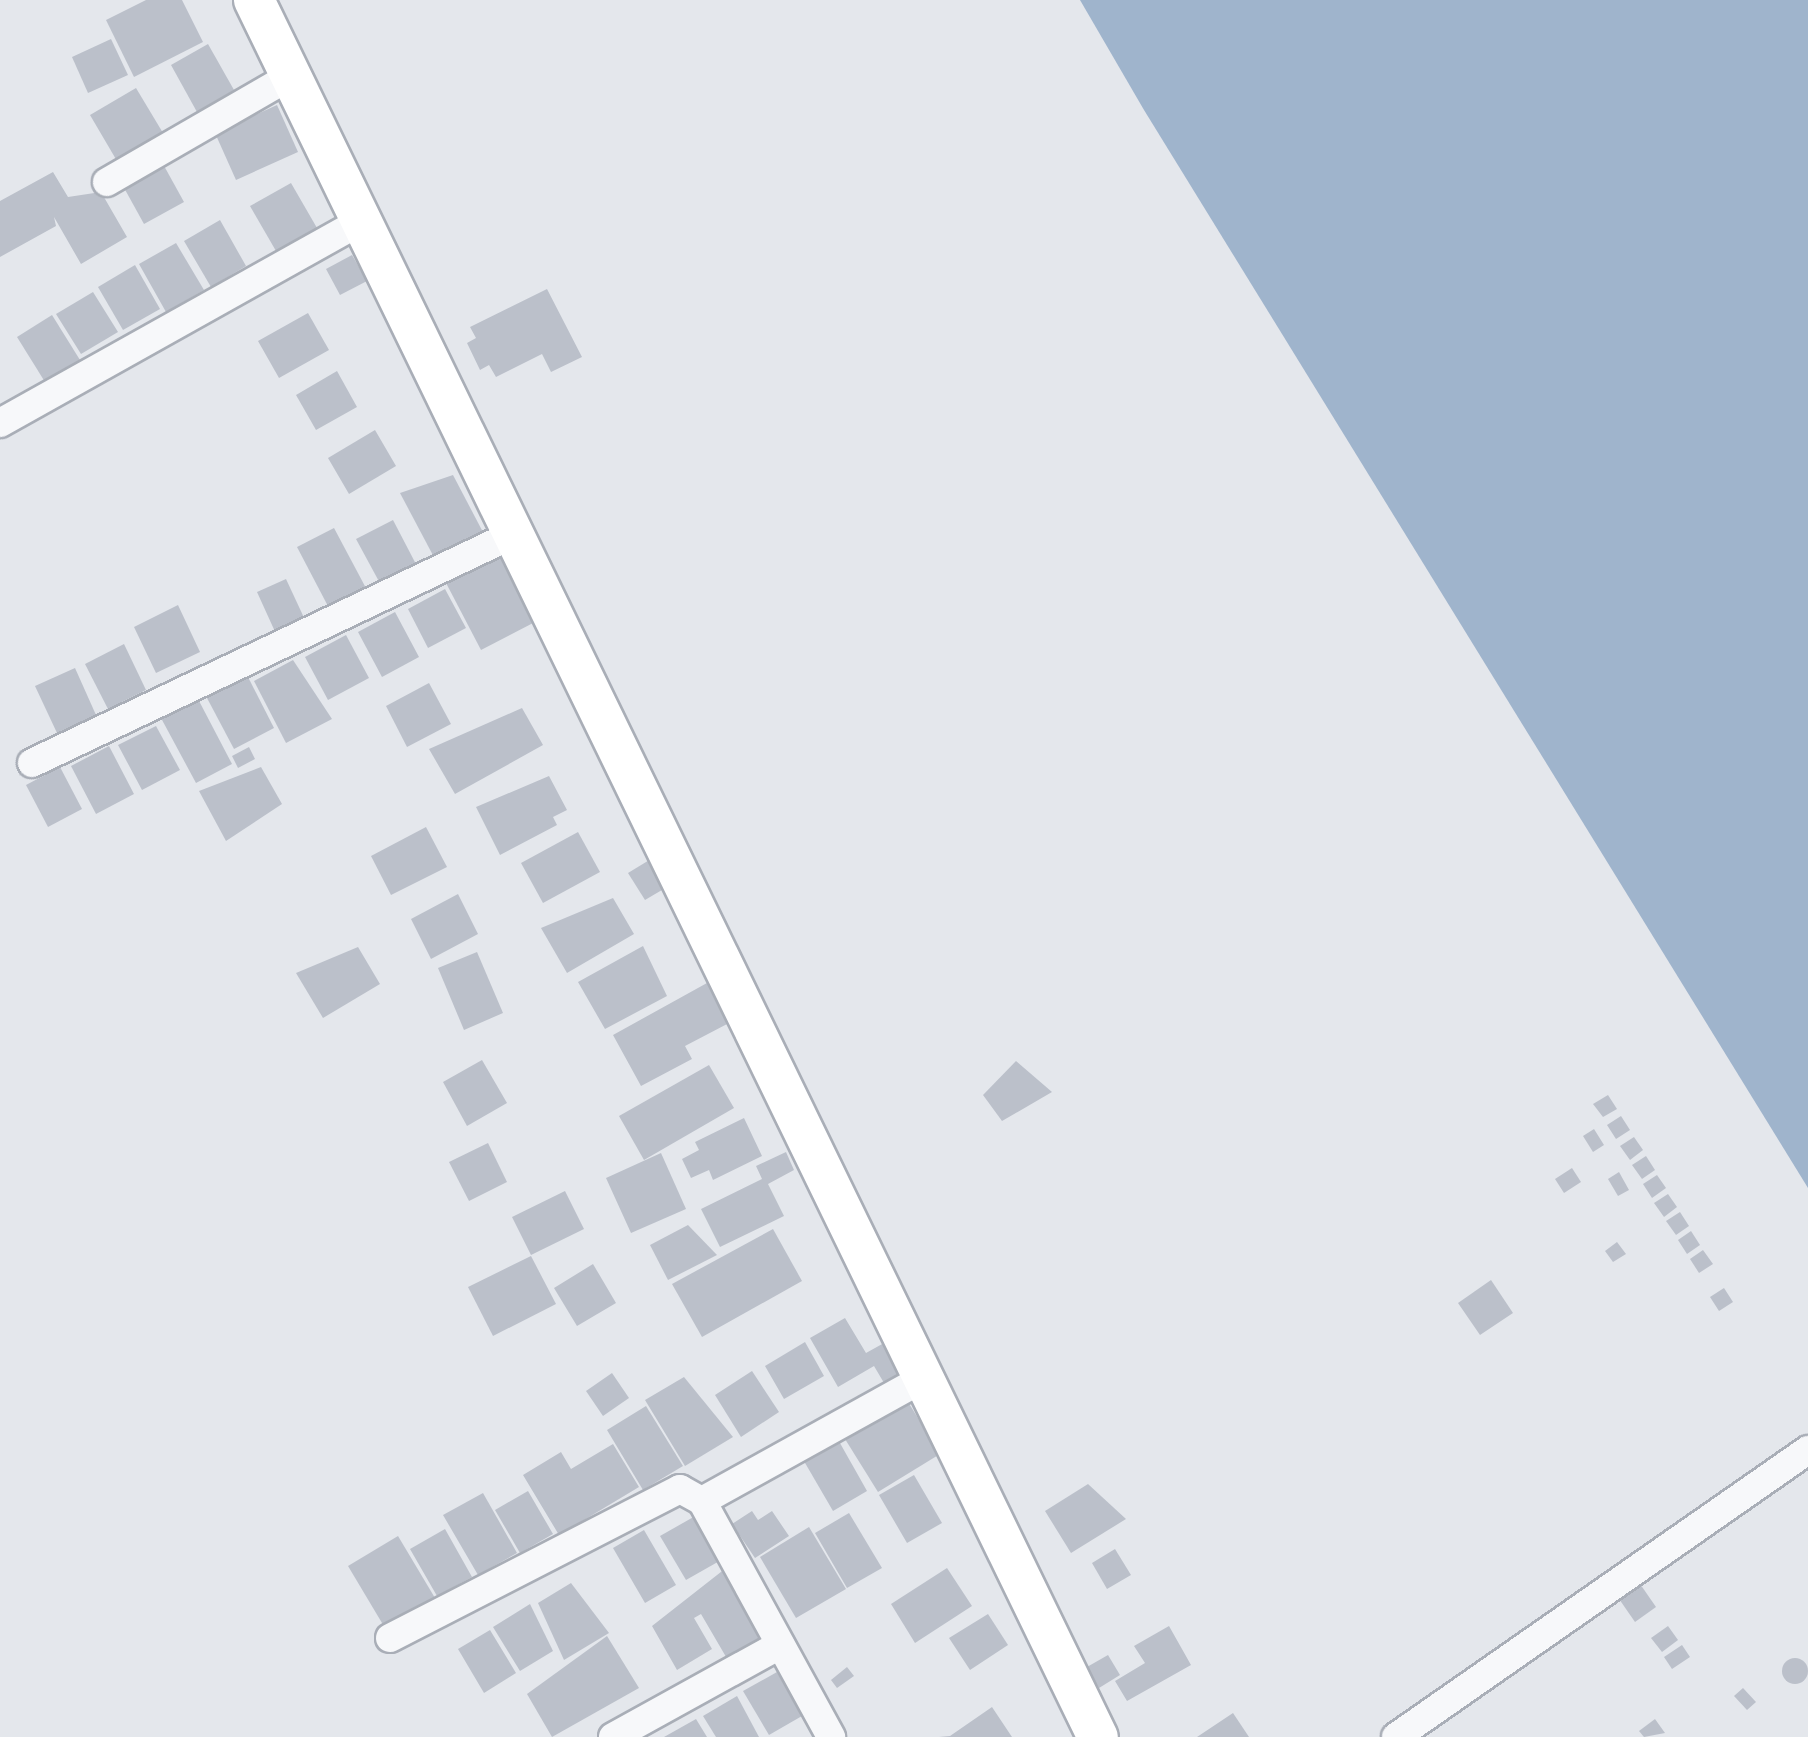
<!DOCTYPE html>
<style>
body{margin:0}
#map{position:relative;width:1808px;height:1737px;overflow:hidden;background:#e4e7ec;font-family:"Work Sans",sans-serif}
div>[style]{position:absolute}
.water>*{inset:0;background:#9fb4cc}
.building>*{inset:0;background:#bbc0ca}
.round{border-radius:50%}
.roads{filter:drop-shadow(2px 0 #a9aeb7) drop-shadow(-2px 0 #a9aeb7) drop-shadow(0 2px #a9aeb7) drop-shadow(0 -2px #a9aeb7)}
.street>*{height:28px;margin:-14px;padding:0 14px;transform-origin:14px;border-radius:14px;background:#f7f8fa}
.secondary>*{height:40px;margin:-20px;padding:0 20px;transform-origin:20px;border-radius:20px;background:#fff}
span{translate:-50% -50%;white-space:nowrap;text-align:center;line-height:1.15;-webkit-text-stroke:8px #f4f6f9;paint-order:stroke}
</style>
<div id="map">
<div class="water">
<div style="clip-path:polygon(1080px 0,1808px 0,1808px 1188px,1144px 110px)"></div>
</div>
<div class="building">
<div style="clip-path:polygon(146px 0,182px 0,203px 42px,134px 77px,106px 20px)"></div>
<div style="clip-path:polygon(111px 39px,128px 75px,88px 93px,72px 57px)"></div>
<div style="clip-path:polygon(208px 44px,234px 90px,197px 112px,171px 65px)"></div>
<div style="clip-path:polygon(136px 88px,163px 133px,117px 161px,90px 115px)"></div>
<div style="clip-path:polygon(277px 105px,298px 152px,236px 180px,215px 133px)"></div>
<div style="clip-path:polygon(163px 164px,184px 202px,144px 224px,123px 186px)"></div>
<div style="clip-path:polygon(53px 172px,68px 197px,101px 192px,127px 237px,81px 264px,54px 217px,56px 226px,0 257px,0 201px)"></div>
<div style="clip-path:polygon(291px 183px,317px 228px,276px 251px,250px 206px)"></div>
<div style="clip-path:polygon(220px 220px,246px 266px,211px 287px,184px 241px)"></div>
<div style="clip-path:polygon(176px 243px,204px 290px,166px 312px,139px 264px)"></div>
<div style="clip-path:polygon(352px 255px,367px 281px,340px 295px,326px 269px)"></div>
<div style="clip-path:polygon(135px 265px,160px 309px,123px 330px,98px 287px)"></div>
<div style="clip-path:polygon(547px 289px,582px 357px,551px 372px,542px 354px,496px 377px,489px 365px,480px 370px,467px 343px,476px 338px,470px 327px)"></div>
<div style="clip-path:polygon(93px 292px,118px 332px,81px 354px,56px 314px)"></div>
<div style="clip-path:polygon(308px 313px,329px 350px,279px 378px,258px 341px)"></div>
<div style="clip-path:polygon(52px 315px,80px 360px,45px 382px,17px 337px)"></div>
<div style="clip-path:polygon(337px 371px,357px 407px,316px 430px,296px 395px)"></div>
<div style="clip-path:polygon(375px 430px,396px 466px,349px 494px,328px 458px)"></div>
<div style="clip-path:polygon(453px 475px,485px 536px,436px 561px,400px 493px)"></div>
<div style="clip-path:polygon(393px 520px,418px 568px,382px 587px,356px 539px)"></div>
<div style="clip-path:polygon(334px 528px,367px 590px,330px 610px,297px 547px)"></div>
<div style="clip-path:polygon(498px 553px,535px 622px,481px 650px,445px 581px)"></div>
<div style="clip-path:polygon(286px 579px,306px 622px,277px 636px,257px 592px)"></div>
<div style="clip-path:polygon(445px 589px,466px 628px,428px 648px,408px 609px)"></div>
<div style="clip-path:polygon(178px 605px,200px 652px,156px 673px,134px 627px)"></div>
<div style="clip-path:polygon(395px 612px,419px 657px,382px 677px,358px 632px)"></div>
<div style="clip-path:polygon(346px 635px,369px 678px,328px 700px,305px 657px)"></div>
<div style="clip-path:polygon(124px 644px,146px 690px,108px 709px,85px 664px)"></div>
<div style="clip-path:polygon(293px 660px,332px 719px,286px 743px,254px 681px)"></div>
<div style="clip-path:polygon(75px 668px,96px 715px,57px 733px,35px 686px)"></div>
<div style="clip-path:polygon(248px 677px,274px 728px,234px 749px,207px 698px)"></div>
<div style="clip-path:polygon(429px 683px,451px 724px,407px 747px,386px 706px)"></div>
<div style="clip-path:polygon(198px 699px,232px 764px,196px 783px,161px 718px)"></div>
<div style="clip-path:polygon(522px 708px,543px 745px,455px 794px,429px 749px)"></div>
<div style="clip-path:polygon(156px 726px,180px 770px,142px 790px,118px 745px)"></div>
<div style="clip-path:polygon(109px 746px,134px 794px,96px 814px,71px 766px)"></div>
<div style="clip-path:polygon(249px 747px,255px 759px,238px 768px,232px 756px)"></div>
<div style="clip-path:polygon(60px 767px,82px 809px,48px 827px,26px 785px)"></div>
<div style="clip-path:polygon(261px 767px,282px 804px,226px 841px,199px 791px)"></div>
<div style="clip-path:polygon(549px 776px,567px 810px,553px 817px,557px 825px,500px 855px,476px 807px)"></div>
<div style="clip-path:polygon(426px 827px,447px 867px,391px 895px,371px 856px)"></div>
<div style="clip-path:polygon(578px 832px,600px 872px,543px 903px,521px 863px)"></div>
<div style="clip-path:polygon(651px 859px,667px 887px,645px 900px,628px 873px)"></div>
<div style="clip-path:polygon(458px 894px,478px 934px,431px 959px,411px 919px)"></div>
<div style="clip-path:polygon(613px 898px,634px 934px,567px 973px,541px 928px)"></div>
<div style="clip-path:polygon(643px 946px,667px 996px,605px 1029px,578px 982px)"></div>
<div style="clip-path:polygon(358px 947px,380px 984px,323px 1018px,296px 973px)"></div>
<div style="clip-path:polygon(477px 952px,503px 1013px,464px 1030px,438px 968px)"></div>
<div style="clip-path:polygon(707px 983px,729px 1023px,685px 1046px,692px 1059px,641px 1086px,613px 1035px)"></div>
<div style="clip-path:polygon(482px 1060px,507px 1103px,467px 1126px,443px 1082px)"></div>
<div style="clip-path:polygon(1016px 1061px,1052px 1092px,1002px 1121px,983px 1095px)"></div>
<div style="clip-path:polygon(709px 1065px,734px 1108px,644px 1160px,619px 1116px)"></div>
<div style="clip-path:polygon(1608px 1095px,1617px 1109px,1603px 1117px,1593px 1104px)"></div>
<div style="clip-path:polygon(1621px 1116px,1630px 1130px,1616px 1139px,1607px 1125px)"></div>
<div style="clip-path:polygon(744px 1118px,762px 1156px,713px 1180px,709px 1170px,691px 1178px,682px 1159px,699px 1150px,695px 1142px)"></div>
<div style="clip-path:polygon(1594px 1129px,1604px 1145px,1593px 1152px,1583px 1136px)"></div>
<div style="clip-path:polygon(1634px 1137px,1643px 1150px,1630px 1160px,1620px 1146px)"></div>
<div style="clip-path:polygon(488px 1143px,507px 1182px,469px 1201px,449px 1162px)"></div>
<div style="clip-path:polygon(786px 1152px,794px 1170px,768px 1184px,784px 1216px,720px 1247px,701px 1209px,762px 1179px,756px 1166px)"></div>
<div style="clip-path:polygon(661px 1153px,686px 1209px,631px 1233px,606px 1178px)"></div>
<div style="clip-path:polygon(1646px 1156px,1655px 1170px,1642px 1179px,1632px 1165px)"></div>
<div style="clip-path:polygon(1572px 1168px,1581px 1182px,1564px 1193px,1555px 1179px)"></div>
<div style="clip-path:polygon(1619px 1172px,1629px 1190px,1618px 1196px,1608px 1179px)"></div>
<div style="clip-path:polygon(1657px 1175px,1666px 1188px,1652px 1198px,1643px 1184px)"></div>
<div style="clip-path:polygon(565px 1191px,584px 1229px,531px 1255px,512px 1217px)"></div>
<div style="clip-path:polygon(1668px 1194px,1677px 1207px,1664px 1217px,1654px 1203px)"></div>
<div style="clip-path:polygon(1680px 1212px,1689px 1226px,1676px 1235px,1666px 1221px)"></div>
<div style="clip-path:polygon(688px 1225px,717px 1255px,668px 1280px,650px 1245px)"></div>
<div style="clip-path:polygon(773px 1229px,802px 1281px,702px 1337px,672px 1284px)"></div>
<div style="clip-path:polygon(1691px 1231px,1700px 1245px,1687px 1254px,1678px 1240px)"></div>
<div style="clip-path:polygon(1617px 1242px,1626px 1254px,1613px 1262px,1605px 1251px)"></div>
<div style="clip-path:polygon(1703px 1250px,1713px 1264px,1699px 1273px,1690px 1259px)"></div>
<div style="clip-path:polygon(531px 1256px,556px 1304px,493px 1336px,468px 1287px)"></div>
<div style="clip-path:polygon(593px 1264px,616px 1303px,577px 1326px,554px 1288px)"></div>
<div style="clip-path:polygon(1491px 1280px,1513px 1313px,1480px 1335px,1458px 1303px)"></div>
<div style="clip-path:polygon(1724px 1288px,1733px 1302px,1719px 1311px,1710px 1297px)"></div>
<div style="clip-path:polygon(845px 1318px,866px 1353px,884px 1343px,904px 1378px,887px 1388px,874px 1366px,838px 1387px,810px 1338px)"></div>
<div style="clip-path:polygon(805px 1342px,824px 1376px,784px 1399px,765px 1366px)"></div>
<div style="clip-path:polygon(752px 1371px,779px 1412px,741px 1437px,715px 1395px)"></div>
<div style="clip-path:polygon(612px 1373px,629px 1398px,603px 1416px,586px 1391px)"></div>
<div style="clip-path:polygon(684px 1377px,733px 1437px,685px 1466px,645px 1400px)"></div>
<div style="clip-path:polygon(905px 1397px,940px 1454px,878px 1492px,845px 1439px)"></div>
<div style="clip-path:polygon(646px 1406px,683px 1466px,643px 1490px,607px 1430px)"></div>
<div style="clip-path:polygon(836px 1436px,867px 1491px,833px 1511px,801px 1456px)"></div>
<div style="clip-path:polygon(613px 1444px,639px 1487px,559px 1535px,523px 1475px,561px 1452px,571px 1469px)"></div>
<div style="clip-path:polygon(914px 1475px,942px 1523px,907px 1543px,879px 1495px)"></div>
<div style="clip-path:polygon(1088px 1484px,1126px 1519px,1071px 1553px,1045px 1511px)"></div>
<div style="clip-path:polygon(528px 1491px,553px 1534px,520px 1553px,495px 1510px)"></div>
<div style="clip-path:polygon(483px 1493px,517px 1553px,478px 1575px,443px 1515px)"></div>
<div style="clip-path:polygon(752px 1511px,758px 1520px,772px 1511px,789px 1536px,755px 1558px,732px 1524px)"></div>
<div style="clip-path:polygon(849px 1513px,882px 1568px,847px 1588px,815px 1533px)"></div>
<div style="clip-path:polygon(697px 1515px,723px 1559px,686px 1580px,660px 1536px)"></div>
<div style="clip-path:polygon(809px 1527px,846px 1589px,796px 1618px,760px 1557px)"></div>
<div style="clip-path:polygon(445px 1529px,472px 1577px,437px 1596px,410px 1549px)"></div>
<div style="clip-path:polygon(644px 1530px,676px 1585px,645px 1603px,613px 1548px)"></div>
<div style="clip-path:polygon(398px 1536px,435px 1598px,385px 1628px,348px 1566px)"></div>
<div style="clip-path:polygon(1115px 1549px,1131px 1575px,1107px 1589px,1092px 1563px)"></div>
<div style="clip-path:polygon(726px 1568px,768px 1638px,729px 1662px,701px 1614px,694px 1618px,712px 1649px,677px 1670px,652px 1626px)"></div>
<div style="clip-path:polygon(947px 1568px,972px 1606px,915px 1643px,891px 1604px)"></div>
<div style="clip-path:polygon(1638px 1581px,1656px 1607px,1635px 1622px,1617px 1596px)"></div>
<div style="clip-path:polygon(571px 1583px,609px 1633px,564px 1660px,538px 1603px)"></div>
<div style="clip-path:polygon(530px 1604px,553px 1651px,520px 1671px,493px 1627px)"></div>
<div style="clip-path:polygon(988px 1614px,1008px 1645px,970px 1670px,949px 1638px)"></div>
<div style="clip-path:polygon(1169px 1626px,1191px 1665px,1127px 1701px,1115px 1681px,1145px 1663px,1134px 1646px)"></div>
<div style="clip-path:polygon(1668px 1626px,1678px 1640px,1662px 1652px,1651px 1638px)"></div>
<div style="clip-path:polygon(490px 1630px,516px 1673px,484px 1693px,458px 1649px)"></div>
<div style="clip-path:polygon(607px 1636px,639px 1688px,552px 1737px,527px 1694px)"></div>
<div style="clip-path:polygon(1682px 1645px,1690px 1657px,1672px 1669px,1664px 1657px)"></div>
<div style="clip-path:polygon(1108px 1655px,1120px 1675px,1099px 1688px,1087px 1667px)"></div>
<div class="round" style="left:1782px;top:1658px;width:26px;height:26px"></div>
<div style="clip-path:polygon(847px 1667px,854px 1676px,837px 1688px,831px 1680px)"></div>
<div style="clip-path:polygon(777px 1672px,802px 1716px,769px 1735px,743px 1691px)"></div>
<div style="clip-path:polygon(1743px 1688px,1756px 1702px,1747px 1710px,1734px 1696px)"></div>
<div style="clip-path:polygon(737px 1696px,759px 1737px,716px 1737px,703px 1716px)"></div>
<div style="clip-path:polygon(992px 1707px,1012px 1737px,939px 1737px,950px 1736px)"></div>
<div style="clip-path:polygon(1233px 1713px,1249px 1737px,1197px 1737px)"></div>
<div style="clip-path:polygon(696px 1719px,707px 1737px,664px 1737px)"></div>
<div style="clip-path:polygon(1655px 1719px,1665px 1733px,1644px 1737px,1639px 1731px)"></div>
</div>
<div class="roads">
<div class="street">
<div style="left:107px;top:182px;width:208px;rotate:-30deg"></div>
<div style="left:0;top:423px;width:408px;rotate:-29.2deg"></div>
<div style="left:32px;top:763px;width:538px;rotate:-25.42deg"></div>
<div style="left:702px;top:1501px;width:249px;rotate:-29deg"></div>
<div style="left:390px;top:1638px;width:326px;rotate:-27.2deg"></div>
<div style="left:680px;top:1489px;width:25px;rotate:29deg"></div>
<div style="left:702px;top:1501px;width:269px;rotate:61.3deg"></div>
<div style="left:613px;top:1737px;width:191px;rotate:-28.9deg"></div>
<div style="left:1396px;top:1737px;width:502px;rotate:-34.86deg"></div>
</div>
<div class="secondary">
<div style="left:254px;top:0;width:1931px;rotate:64.09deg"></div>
</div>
</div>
</div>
